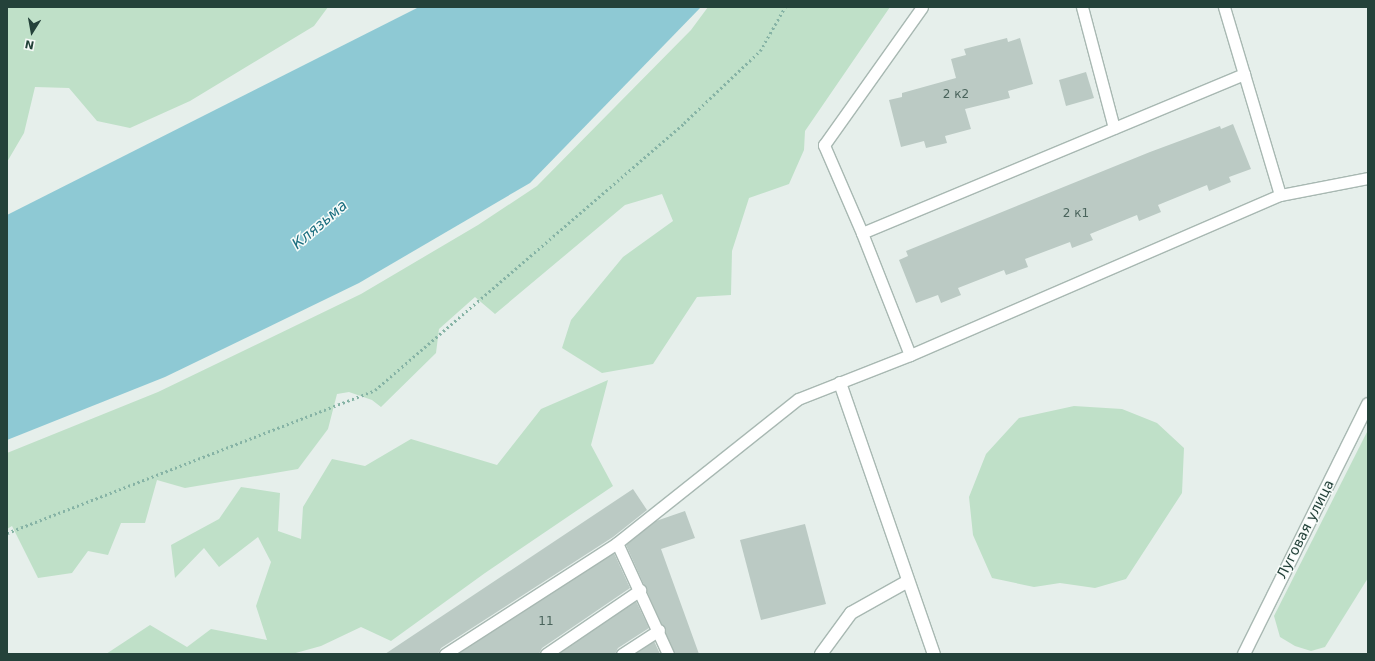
<!DOCTYPE html>
<meta charset="utf-8">
<style>
body{margin:0}
#map{position:relative;width:1375px;height:661px;overflow:hidden;background:#e6efeb;font-family:"DejaVu Sans",sans-serif}
div>[style]{position:absolute}
.green>*{inset:0;background:#bfe0c8}
.water>*{inset:0;background:#8ec9d4}
.building>*{inset:0;background:#bbcac4}
.path>*{height:2.5px;margin-top:-1.25px;transform-origin:0;background:repeating-linear-gradient(90deg,#86b3a5 0 2px,transparent 0 5px)}
.roads{filter:drop-shadow(1px 0 #a8b8b2) drop-shadow(-1px 0 #a8b8b2) drop-shadow(0 1px #a8b8b2) drop-shadow(0 -1px #a8b8b2)}
.service>*{height:11px;margin:-5.5px;padding:0 5.5px;transform-origin:5.5px;border-radius:5.5px;background:#fff}
.minor>*{height:12px;margin:-6px;padding:0 6px;transform-origin:6px;border-radius:6px;background:#fff}
span{translate:-50% -50%;white-space:nowrap;text-align:center;line-height:1.15;-webkit-text-stroke:3px #f7fbf9;paint-order:stroke}
.number-label{font-size:12px;color:#4a645c}
.number-label span{-webkit-text-stroke-width:0}
.street-label{font-size:14px;color:#24423a}
.water-label{font-size:15px;color:#1c6f80;font-style:italic}
.frame{position:absolute;inset:0;border:8px solid #24423a;pointer-events:none}
.north{position:absolute;left:12px;top:12px;width:40px;height:40px;-webkit-text-stroke:3px #f7fbf9;paint-order:stroke;rotate:191deg;font-size:11px;font-weight:700;line-height:16px;text-align:center;color:#24423a}
.north::after{content:'';display:block;margin:auto;width:14px;height:18px;background:#24423a;clip-path:polygon(50% 0,100% 100%,50% 72%,0 100%)}
</style>
<div id="map">
<div class="green">
<div style="clip-path:polygon(7px 7px,328px 7px,314px 26px,190px 101px,130px 128px,97px 121px,69px 88px,35px 87px,24px 133px,7px 162px)"></div>
<div style="clip-path:polygon(708px 7px,890px 7px,805px 131px,804px 150px,789px 184px,749px 198px,732px 251px,731px 295px,697px 297px,653px 364px,602px 373px,562px 348px,571px 320px,623px 257px,673px 221px,662px 194px,625px 205px,495px 314px,475px 297px,439px 329px,436px 353px,381px 407px,372px 400px,349px 392px,337px 394px,328px 429px,298px 469px,185px 488px,157px 480px,145px 523px,121px 523px,108px 555px,88px 551px,72px 573px,38px 578px,12px 526px,7px 529px,7px 453px,158px 392px,361px 294px,478px 225px,537px 186px,691px 30px)"></div>
<div style="clip-path:polygon(608px 380px,591px 445px,613px 486px,485px 573px,391px 641px,361px 627px,321px 646px,292px 654px,106px 654px,150px 625px,187px 647px,211px 629px,267px 640px,256px 606px,271px 562px,258px 537px,219px 567px,204px 548px,175px 578px,171px 545px,219px 519px,241px 487px,280px 493px,278px 531px,301px 539px,303px 507px,332px 459px,365px 466px,411px 439px,497px 465px,541px 409px)"></div>
<div style="clip-path:polygon(1074px 406px,1122px 409px,1157px 423px,1184px 448px,1182px 493px,1126px 579px,1095px 588px,1060px 583px,1034px 587px,992px 578px,973px 535px,969px 497px,986px 454px,1019px 418px)"></div>
<div style="clip-path:polygon(1368px 430px,1368px 578px,1325px 647px,1311px 651px,1295px 646px,1280px 637px,1274px 616px)"></div>
</div>
<div class="water">
<div style="clip-path:polygon(419px 7px,701px 7px,530px 183px,359px 283px,165px 377px,7px 440px,7px 215px)"></div>
</div>
<div class="building">
<div style="clip-path:polygon(1007px 38px,1008px 42px,1020px 38px,1033px 84px,1008px 91px,1010px 98px,965px 109px,971px 129px,945px 136px,947px 143px,926px 148px,924px 141px,901px 147px,889px 100px,902px 97px,902px 93px,956px 78px,951px 59px,966px 55px,964px 49px)"></div>
<div style="clip-path:polygon(1086px 72px,1094px 98px,1066px 106px,1059px 80px)"></div>
<div style="clip-path:polygon(1233px 124px,1251px 169px,1229px 177px,1231px 182px,1209px 191px,1207px 185px,1158px 205px,1161px 212px,1139px 221px,1137px 215px,1090px 234px,1093px 240px,1072px 248px,1070px 242px,1025px 259px,1028px 267px,1006px 275px,1004px 270px,958px 288px,961px 295px,941px 303px,938px 295px,916px 303px,899px 260px,908px 256px,906px 251px,1150px 152px,1220px 126px,1221px 129px)"></div>
<div style="clip-path:polygon(633px 489px,647px 510px,613px 537px,441px 648px,438px 654px,385px 654px)"></div>
<div style="clip-path:polygon(685px 511px,695px 538px,661px 549px,699px 654px,675px 654px,626px 545px,656px 521px)"></div>
<div style="clip-path:polygon(805px 524px,826px 604px,761px 620px,740px 540px)"></div>
<div style="clip-path:polygon(614px 553px,630px 588px,542px 648px,539px 654px,458px 654px)"></div>
<div style="clip-path:polygon(636px 601px,649px 628px,618px 648px,615px 654px,558px 654px)"></div>
<div style="clip-path:polygon(654px 641px,660px 654px,635px 654px)"></div>
</div>
<div class="path">
<div style="left:7px;top:533px;width:395px;rotate:-21.2deg"></div>
<div style="left:375px;top:390px;width:408px;rotate:-40.8deg"></div>
<div style="left:684px;top:123px;width:105px;rotate:-43.5deg"></div>
<div style="left:760px;top:51px;width:51px;rotate:-60.4deg"></div>
</div>
<div class="roads">
<div class="service">
<div style="left:1082px;top:7px;width:125px;rotate:75.2deg"></div>
<div style="left:1224px;top:7px;width:70px;rotate:73.4deg"></div>
<div style="left:862px;top:233px;width:96px;rotate:-113.4deg"></div>
<div style="left:824px;top:145px;width:169px;rotate:-54.6deg"></div>
<div style="left:910px;top:355px;width:131px;rotate:-111.5deg"></div>
<div style="left:862px;top:233px;width:414px;rotate:-22.6deg"></div>
<div style="left:1244px;top:74px;width:126px;rotate:73.4deg"></div>
<div style="left:445px;top:654px;width:205px;rotate:-32.8deg"></div>
<div style="left:546px;top:654px;width:114px;rotate:-34.2deg"></div>
<div style="left:622px;top:654px;width:44px;rotate:-33deg"></div>
<div style="left:668px;top:654px;width:122px;rotate:-114.7deg"></div>
<div style="left:617px;top:543px;width:231px;rotate:-38.5deg"></div>
<div style="left:798px;top:399px;width:120px;rotate:-21.4deg"></div>
<div style="left:910px;top:355px;width:403px;rotate:-23.4deg"></div>
<div style="left:1280px;top:195px;width:90px;rotate:-10.9deg"></div>
</div>
<div class="minor">
<div style="left:840px;top:383px;width:287px;rotate:70.9deg"></div>
<div style="left:821px;top:654px;width:51px;rotate:-53.8deg"></div>
<div style="left:851px;top:613px;width:65px;rotate:-29.3deg"></div>
<div style="left:1244px;top:654px;width:279px;rotate:-63.6deg"></div>
</div>
</div>
<div class="number-label">
<span style="left:956px;top:95px">2 к2</span>
<span style="left:1076px;top:214px">2 к1</span>
<span style="left:546px;top:622px">11</span>
</div>
<div class="street-label">
<span style="left:1305px;top:529px;rotate:-63deg">Луговая улица</span>
</div>
<div class="water-label">
<span style="left:320px;top:225px;rotate:-40deg">Клязьма</span>
</div>
<div class="frame"></div>
<div class="north">N</div>
</div>
